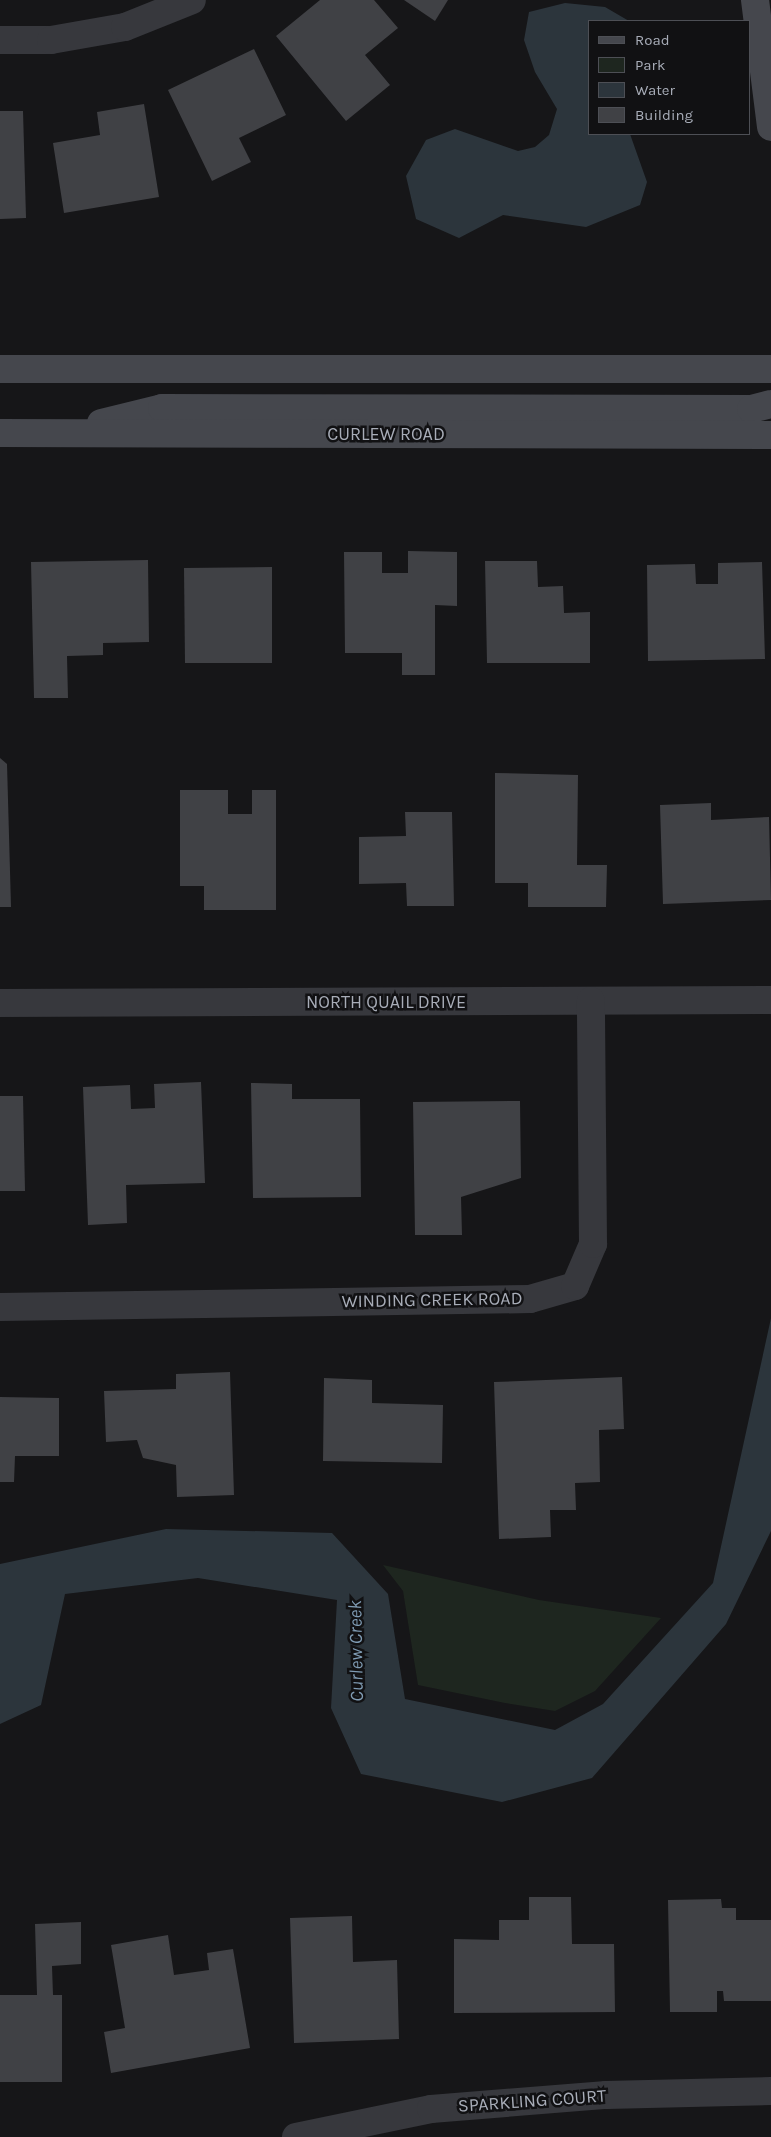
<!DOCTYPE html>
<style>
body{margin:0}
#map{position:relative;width:771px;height:2137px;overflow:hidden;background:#161618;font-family:Karla,sans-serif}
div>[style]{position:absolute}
.green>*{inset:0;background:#1e261f}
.water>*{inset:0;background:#2c353c}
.building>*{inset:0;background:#404145}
.minor>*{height:28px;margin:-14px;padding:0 14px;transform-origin:14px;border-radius:14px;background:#37383d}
.secondary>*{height:28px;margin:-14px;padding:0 14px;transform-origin:14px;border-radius:14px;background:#45474d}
span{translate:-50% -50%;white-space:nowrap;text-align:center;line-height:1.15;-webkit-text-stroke:5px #111113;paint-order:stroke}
.street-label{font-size:18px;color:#a8adb8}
.water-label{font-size:19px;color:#7f9bb3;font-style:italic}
.legend{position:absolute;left:588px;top:20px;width:162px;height:115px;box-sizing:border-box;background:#111113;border:1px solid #4d4f55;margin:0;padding:6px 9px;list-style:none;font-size:15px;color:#a8adb8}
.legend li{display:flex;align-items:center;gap:10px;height:25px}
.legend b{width:25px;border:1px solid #4d4f55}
</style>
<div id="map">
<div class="green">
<div style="clip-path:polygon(383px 1565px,539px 1600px,661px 1618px,595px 1691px,555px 1711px,505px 1703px,418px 1685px,403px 1591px)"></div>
</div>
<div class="water">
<div style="clip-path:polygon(565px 3px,605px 7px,629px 21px,590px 21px,590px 134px,630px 134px,647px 182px,640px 205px,586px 227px,503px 215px,459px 238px,416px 219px,406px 176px,426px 140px,455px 129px,518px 151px,535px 147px,549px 135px,557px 109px,535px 72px,524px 40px,529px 12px)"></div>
<div style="clip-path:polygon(771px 1318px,771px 1531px,726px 1624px,592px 1778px,502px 1802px,361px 1774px,331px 1708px,337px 1600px,198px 1578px,65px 1594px,41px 1705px,0 1724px,0 1564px,166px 1529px,332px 1533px,388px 1594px,405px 1699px,555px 1730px,603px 1704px,713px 1583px)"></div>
</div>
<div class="building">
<div style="clip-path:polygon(320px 0,374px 0,398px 28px,365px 55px,390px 85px,346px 121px,276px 36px)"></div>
<div style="clip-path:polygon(404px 0,448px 0,435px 21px)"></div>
<div style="clip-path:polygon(254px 49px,286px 115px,239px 138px,251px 162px,212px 181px,168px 90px)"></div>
<div style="clip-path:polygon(144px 104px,159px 197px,64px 213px,53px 143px,100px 135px,97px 112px)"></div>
<div style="clip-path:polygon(0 111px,23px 111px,26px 218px,0 219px)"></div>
<div style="clip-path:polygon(408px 551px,457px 552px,457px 606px,435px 605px,435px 675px,402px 675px,402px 653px,345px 653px,344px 552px,382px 552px,382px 573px,408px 573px)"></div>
<div style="clip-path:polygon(148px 560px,149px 642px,103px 643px,103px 655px,67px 656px,68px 698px,34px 698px,31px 562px)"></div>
<div style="clip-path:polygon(485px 561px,537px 561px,538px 587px,563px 586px,564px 613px,590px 612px,590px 663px,487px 663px)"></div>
<div style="clip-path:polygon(762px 562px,765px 659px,648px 661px,647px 565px,695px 564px,696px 584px,718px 584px,718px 563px)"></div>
<div style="clip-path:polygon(272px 567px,272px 663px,185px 663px,184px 568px)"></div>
<div style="clip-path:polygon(0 758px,7px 764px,11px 907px,0 907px)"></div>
<div style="clip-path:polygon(495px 773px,578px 775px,577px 865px,607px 865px,606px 907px,528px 907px,528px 883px,495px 883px)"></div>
<div style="clip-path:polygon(180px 790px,228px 790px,228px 814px,252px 814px,252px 790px,276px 790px,276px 910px,204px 910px,204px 886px,180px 886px)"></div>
<div style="clip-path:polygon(711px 803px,711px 820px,769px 817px,771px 900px,663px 904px,660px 805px)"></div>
<div style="clip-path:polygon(405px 812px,452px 812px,454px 906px,407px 906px,406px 883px,359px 884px,359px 837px,406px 836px)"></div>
<div style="clip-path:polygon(201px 1082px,205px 1183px,126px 1185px,127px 1223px,88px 1225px,83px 1087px,130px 1085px,131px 1109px,155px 1108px,154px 1084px)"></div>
<div style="clip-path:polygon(251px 1083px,292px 1084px,292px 1099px,360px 1099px,361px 1197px,253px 1198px)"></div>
<div style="clip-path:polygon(0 1096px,23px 1096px,25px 1191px,0 1191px)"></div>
<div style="clip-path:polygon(520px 1101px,521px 1178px,461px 1197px,462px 1235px,415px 1235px,413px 1102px)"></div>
<div style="clip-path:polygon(230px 1372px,234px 1495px,177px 1497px,176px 1465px,143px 1458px,137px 1440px,106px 1442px,104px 1391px,176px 1389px,176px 1374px)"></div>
<div style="clip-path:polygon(622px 1377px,624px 1429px,599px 1430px,600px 1482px,575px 1483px,576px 1510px,550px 1510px,551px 1537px,499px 1539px,494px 1382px)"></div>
<div style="clip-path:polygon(324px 1378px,372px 1380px,372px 1403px,443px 1405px,442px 1463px,323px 1461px)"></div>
<div style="clip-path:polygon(0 1397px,59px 1398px,59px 1456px,15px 1456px,14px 1482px,0 1482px)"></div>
<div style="clip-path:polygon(529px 1897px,571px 1897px,572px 1944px,614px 1944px,615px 2012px,454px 2013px,454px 1939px,499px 1940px,499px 1920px,529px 1920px)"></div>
<div style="clip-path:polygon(721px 1899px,722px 1908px,736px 1908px,736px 1920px,771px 1920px,771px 2001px,724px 2001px,723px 1991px,717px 1991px,717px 2012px,670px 2012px,668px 1900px)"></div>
<div style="clip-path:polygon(352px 1916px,353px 1962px,397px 1960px,399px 2039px,294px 2043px,290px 1918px)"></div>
<div style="clip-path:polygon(81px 1922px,81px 1964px,52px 1966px,53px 1995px,62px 1995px,62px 2082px,0 2082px,0 1995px,37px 1995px,35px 1924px)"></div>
<div style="clip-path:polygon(168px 1935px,174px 1975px,209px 1970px,207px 1953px,233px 1949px,250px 2048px,111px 2073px,104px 2032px,125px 2028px,111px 1945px)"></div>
</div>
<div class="minor">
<div style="left:0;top:40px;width:51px"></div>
<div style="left:51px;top:40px;width:75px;rotate:-10deg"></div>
<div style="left:125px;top:27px;width:72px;rotate:-21.9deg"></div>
<div style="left:0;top:1003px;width:771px;rotate:-0.22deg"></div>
<div style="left:0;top:1307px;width:530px;rotate:-0.86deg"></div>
<div style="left:530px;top:1299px;width:47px;rotate:-16.1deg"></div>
<div style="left:575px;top:1286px;width:46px;rotate:-66.8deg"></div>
<div style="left:593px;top:1244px;width:243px;rotate:-90.5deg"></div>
<div style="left:296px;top:2137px;width:138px;rotate:-11.7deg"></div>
<div style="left:431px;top:2109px;width:176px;rotate:-4.6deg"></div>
<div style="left:606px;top:2095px;width:165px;rotate:-1.4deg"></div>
</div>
<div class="secondary">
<div style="left:755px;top:0;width:128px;rotate:82.8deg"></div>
<div style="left:0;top:369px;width:771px"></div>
<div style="left:101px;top:423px;width:63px;rotate:-13.8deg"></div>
<div style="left:162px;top:408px;width:589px;rotate:0.1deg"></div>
<div style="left:751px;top:409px;width:21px;rotate:-14deg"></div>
<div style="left:0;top:433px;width:771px;rotate:0.15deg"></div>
</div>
<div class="street-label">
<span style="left:386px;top:434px">CURLEW ROAD</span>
<span style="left:386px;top:1002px">NORTH QUAIL DRIVE</span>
<span style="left:432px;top:1300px;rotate:-1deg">WINDING CREEK ROAD</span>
<span style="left:532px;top:2101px;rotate:-4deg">SPARKLING COURT</span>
</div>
<div class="water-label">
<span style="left:357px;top:1651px;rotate:-91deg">Curlew Creek</span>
</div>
<ul class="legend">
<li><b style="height:6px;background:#45474d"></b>Road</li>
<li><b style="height:14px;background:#1e261f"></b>Park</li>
<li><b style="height:14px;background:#2c353c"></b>Water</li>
<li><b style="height:14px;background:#404145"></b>Building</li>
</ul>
</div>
